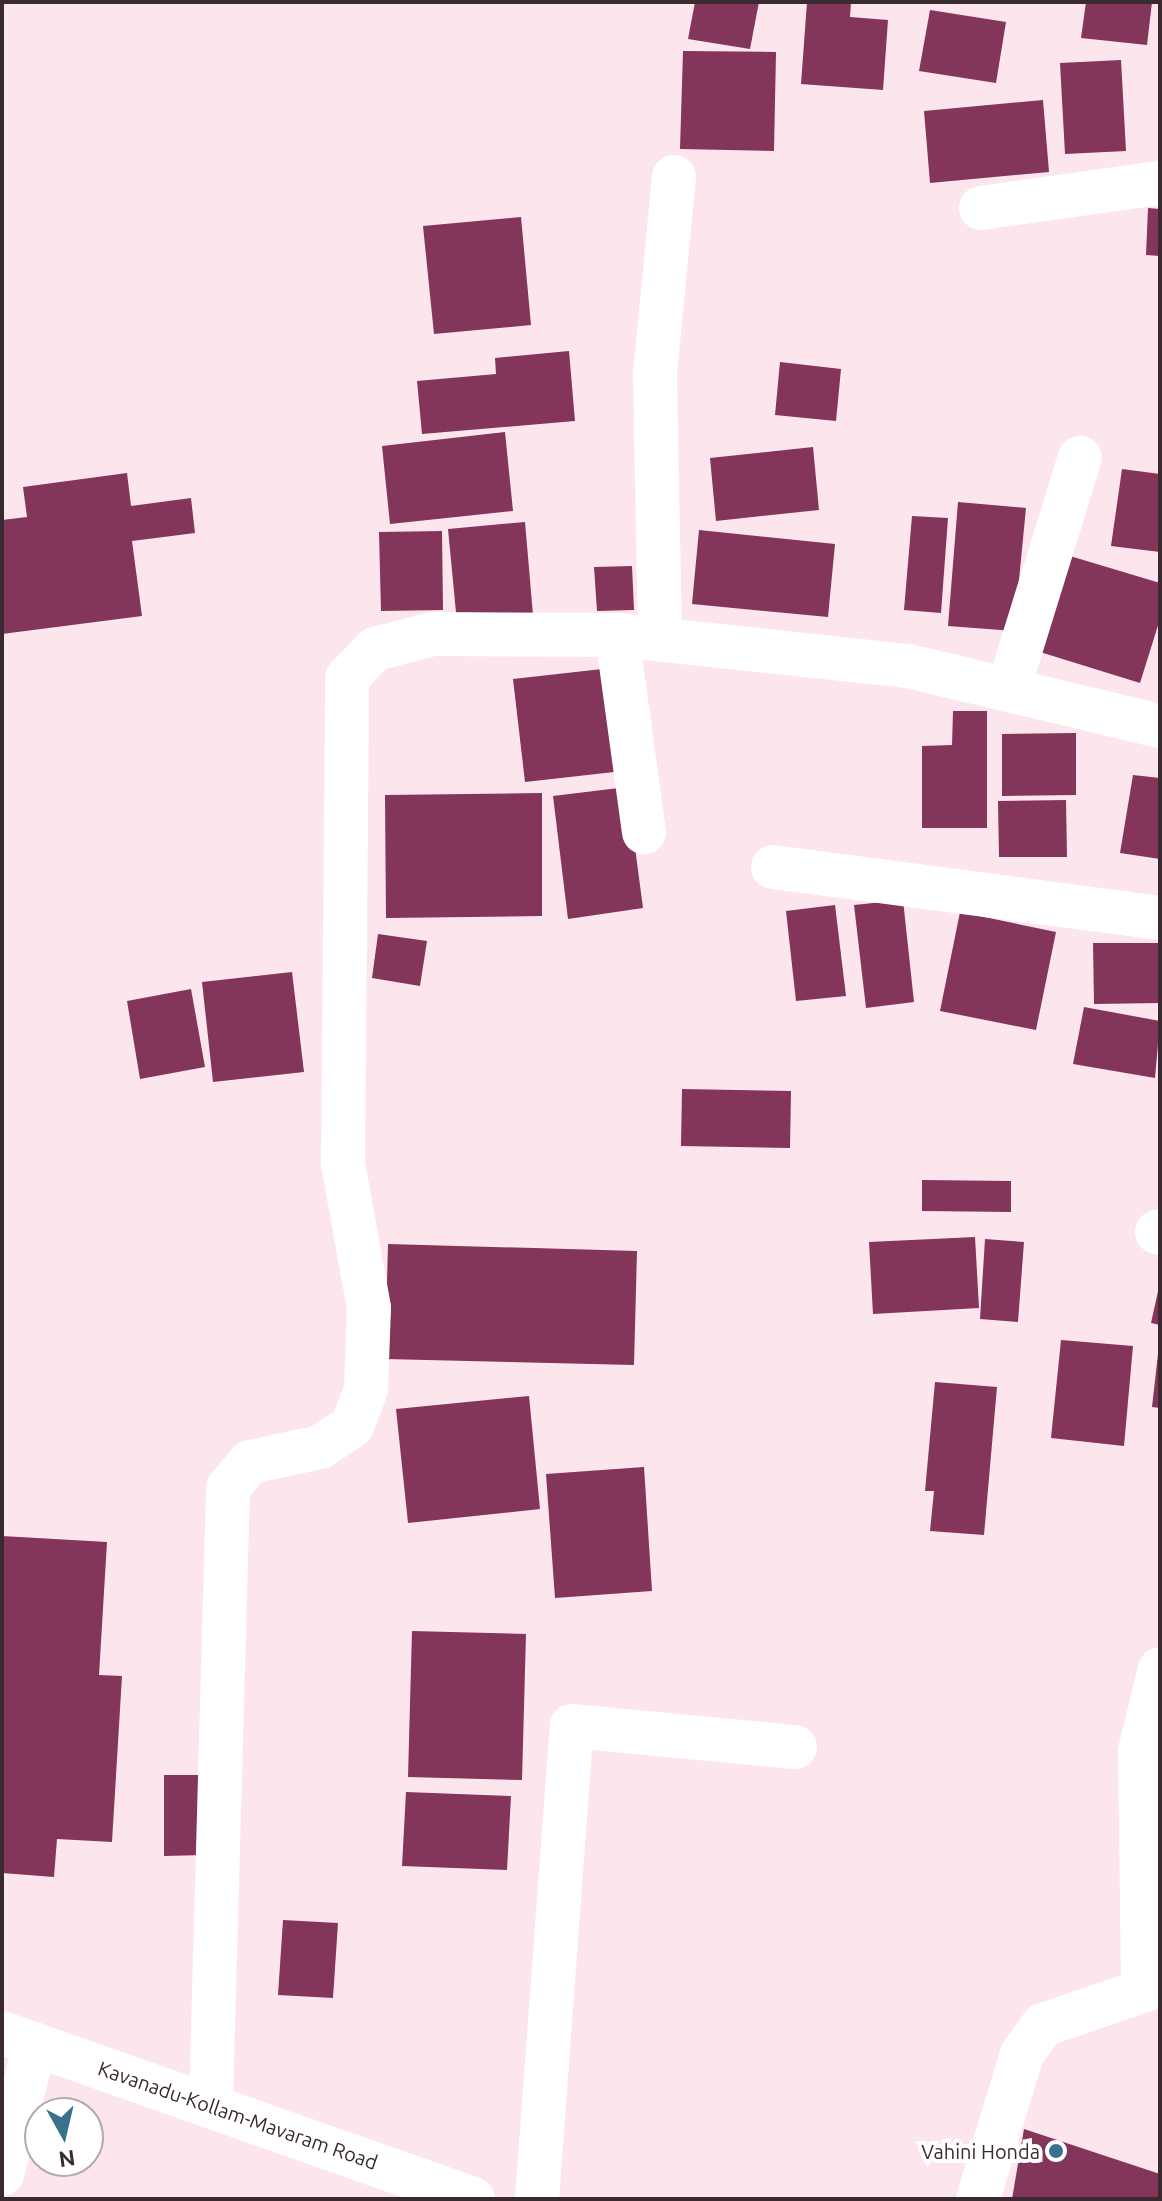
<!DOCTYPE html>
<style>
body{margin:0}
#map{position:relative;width:1162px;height:2201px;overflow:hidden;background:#fde5ee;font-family:Ubuntu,sans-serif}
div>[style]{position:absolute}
.building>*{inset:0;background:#83355a}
.minor>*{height:44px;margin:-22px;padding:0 22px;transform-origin:22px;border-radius:22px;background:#fff}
.primary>*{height:44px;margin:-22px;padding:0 22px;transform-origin:22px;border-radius:22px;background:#fff}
.dots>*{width:22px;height:22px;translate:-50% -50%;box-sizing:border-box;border:4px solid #fff;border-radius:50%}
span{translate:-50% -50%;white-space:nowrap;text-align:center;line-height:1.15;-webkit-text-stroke:8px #fff;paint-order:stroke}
.street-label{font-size:20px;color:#392a30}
.poi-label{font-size:20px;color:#392a30}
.right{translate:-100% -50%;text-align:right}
.frame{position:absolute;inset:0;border:4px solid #392a30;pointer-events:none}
.north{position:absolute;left:24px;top:2097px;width:80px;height:80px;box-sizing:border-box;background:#fff;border:2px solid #b0aaac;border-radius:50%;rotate:172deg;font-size:22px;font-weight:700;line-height:32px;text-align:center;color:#392a30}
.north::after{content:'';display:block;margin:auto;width:28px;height:36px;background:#39718b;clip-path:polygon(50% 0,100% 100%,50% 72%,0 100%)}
</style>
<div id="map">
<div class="building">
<div style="clip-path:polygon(695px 2px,759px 2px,750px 49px,688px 39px)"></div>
<div style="clip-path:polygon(807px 2px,851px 2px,850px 17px,888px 20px,883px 90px,801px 84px)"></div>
<div style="clip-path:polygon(1086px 2px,1152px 2px,1147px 45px,1081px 38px)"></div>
<div style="clip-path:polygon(930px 10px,1006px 22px,996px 83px,919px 71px)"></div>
<div style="clip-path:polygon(683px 51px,776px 52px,774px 151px,680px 149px)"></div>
<div style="clip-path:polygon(1121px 60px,1126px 151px,1065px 154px,1060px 63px)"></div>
<div style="clip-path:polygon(1043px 100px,1049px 172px,930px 183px,924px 111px)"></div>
<div style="clip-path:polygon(1148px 208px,1160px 209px,1160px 256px,1146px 255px)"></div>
<div style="clip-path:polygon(521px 217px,531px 325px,434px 334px,423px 226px)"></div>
<div style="clip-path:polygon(569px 351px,575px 421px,422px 434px,417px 381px,496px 374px,495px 358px)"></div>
<div style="clip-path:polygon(780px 362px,841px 369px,836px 421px,775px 415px)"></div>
<div style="clip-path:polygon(505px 432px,513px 511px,390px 524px,382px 446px)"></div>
<div style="clip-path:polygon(813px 447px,819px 510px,716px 521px,710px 458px)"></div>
<div style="clip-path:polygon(1122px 469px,1160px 474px,1160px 552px,1111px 546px)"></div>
<div style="clip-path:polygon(127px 473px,131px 506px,191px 498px,195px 533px,132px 541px,142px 616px,2px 634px,2px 520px,27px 517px,23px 487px)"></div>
<div style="clip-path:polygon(958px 502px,1026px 508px,1014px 631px,948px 626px)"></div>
<div style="clip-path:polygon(912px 516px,948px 518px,941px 613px,904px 610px)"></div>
<div style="clip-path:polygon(525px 522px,533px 615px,457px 623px,448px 529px)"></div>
<div style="clip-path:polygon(699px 530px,835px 544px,828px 617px,692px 604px)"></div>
<div style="clip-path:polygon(442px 531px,443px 610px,381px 611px,379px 532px)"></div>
<div style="clip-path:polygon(1070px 556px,1160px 583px,1160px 619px,1140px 683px,1040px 652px)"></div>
<div style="clip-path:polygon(632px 566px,634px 610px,597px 611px,594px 567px)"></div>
<div style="clip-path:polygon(611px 668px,623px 771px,525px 782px,513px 679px)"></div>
<div style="clip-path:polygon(953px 711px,987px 711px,987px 828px,922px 828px,922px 746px,952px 745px)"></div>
<div style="clip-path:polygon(1076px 733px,1076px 795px,1002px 796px,1002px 734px)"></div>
<div style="clip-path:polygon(1133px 775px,1160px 778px,1160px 859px,1120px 853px)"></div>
<div style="clip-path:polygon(627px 787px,643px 908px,568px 919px,553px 796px)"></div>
<div style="clip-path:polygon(542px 793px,542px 916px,386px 918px,385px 795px)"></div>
<div style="clip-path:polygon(1066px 800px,1067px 857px,999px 857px,998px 801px)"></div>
<div style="clip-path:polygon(903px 900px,914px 1002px,866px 1008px,854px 905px)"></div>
<div style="clip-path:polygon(835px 905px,846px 996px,796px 1001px,786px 911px)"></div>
<div style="clip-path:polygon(960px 912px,1056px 932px,1036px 1030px,940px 1011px)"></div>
<div style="clip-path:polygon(378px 934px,427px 941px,420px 986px,372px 978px)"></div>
<div style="clip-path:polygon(1093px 943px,1160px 943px,1160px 1003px,1094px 1004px)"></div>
<div style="clip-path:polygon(292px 972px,304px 1072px,213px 1082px,202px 982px)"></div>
<div style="clip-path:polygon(191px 989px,205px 1067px,140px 1079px,127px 1001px)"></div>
<div style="clip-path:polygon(1084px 1007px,1160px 1021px,1155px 1078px,1073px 1064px)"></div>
<div style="clip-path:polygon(682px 1089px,791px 1091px,790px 1148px,681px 1146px)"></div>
<div style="clip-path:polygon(922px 1180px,1011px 1181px,1011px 1212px,922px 1211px)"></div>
<div style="clip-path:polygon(975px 1237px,979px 1308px,873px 1314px,869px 1242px)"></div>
<div style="clip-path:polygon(985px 1239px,1024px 1242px,1018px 1322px,980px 1319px)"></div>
<div style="clip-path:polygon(388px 1244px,637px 1251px,634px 1365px,385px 1359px)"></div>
<div style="clip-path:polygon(1159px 1287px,1160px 1287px,1160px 1325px,1151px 1323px)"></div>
<div style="clip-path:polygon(1061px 1340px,1133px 1346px,1124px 1446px,1051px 1438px)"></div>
<div style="clip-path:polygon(1158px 1354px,1160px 1354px,1160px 1408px,1152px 1407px)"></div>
<div style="clip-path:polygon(935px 1382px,997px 1387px,984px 1535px,930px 1531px,934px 1491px,925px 1491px)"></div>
<div style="clip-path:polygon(529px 1396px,540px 1509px,408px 1523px,396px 1409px)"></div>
<div style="clip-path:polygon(644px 1467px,652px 1591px,555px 1598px,546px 1474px)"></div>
<div style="clip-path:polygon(2px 1536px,107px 1542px,99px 1675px,122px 1676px,112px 1842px,57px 1839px,54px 1877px,2px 1873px)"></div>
<div style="clip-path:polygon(412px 1631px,526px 1634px,522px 1780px,408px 1777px)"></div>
<div style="clip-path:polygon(164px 1775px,205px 1775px,206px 1855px,164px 1856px)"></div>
<div style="clip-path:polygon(406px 1792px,511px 1796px,507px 1870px,402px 1866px)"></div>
<div style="clip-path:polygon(283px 1920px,338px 1923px,333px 1998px,278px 1995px)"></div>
<div style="clip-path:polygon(1024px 2129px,1160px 2174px,1160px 2199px,1012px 2199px)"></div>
</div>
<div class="minor">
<div style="left:981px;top:208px;width:181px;rotate:-8deg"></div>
<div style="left:617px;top:635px;width:199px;rotate:82.2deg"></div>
<div style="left:660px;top:639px;width:265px;rotate:-91.1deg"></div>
<div style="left:655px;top:374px;width:198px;rotate:-84.5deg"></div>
<div style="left:1008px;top:690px;width:243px;rotate:-72.8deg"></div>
<div style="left:773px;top:867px;width:390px;rotate:7.5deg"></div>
<div style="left:1157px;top:1232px;width:3px;rotate:18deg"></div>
<div style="left:1143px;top:1987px;width:236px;rotate:-90.7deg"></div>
<div style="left:1140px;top:1751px;width:84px;rotate:-76.3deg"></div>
<div style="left:211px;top:2102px;width:614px;rotate:-88.41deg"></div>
<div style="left:228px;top:1488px;width:34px;rotate:-50deg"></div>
<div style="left:250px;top:1462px;width:72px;rotate:-12.1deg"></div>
<div style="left:320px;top:1447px;width:38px;rotate:-33deg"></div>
<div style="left:352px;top:1426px;width:40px;rotate:-69deg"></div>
<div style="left:366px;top:1389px;width:81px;rotate:-87.9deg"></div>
<div style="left:369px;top:1308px;width:147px;rotate:-100.2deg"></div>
<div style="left:343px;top:1163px;width:485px;rotate:-89.5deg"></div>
<div style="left:347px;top:678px;width:40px;rotate:-46deg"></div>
<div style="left:375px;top:649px;width:60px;rotate:-14.5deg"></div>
<div style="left:433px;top:634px;width:184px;rotate:0.3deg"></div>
<div style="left:617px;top:635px;width:293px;rotate:6.1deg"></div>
<div style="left:908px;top:666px;width:259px;rotate:13.4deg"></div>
<div style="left:2px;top:2174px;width:134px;rotate:-75.8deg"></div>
<div style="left:537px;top:2199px;width:474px;rotate:-85.8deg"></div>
<div style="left:572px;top:1726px;width:224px;rotate:5.4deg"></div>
<div style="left:978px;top:2199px;width:152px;rotate:-73.1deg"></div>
<div style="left:1022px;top:2054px;width:36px;rotate:-54deg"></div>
<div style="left:1043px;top:2025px;width:124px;rotate:-18.9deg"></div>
</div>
<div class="primary">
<div style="left:2px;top:2033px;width:499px;rotate:19.4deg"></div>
</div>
<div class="dots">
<div style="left:1056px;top:2151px;background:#39718b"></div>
</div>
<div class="street-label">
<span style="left:238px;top:2115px;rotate:19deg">Kavanadu-Kollam-Mavaram Road</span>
</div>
<div class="poi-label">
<span class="right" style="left:1040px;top:2151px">Vahini Honda</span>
</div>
<div class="frame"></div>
<div class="north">N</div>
</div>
